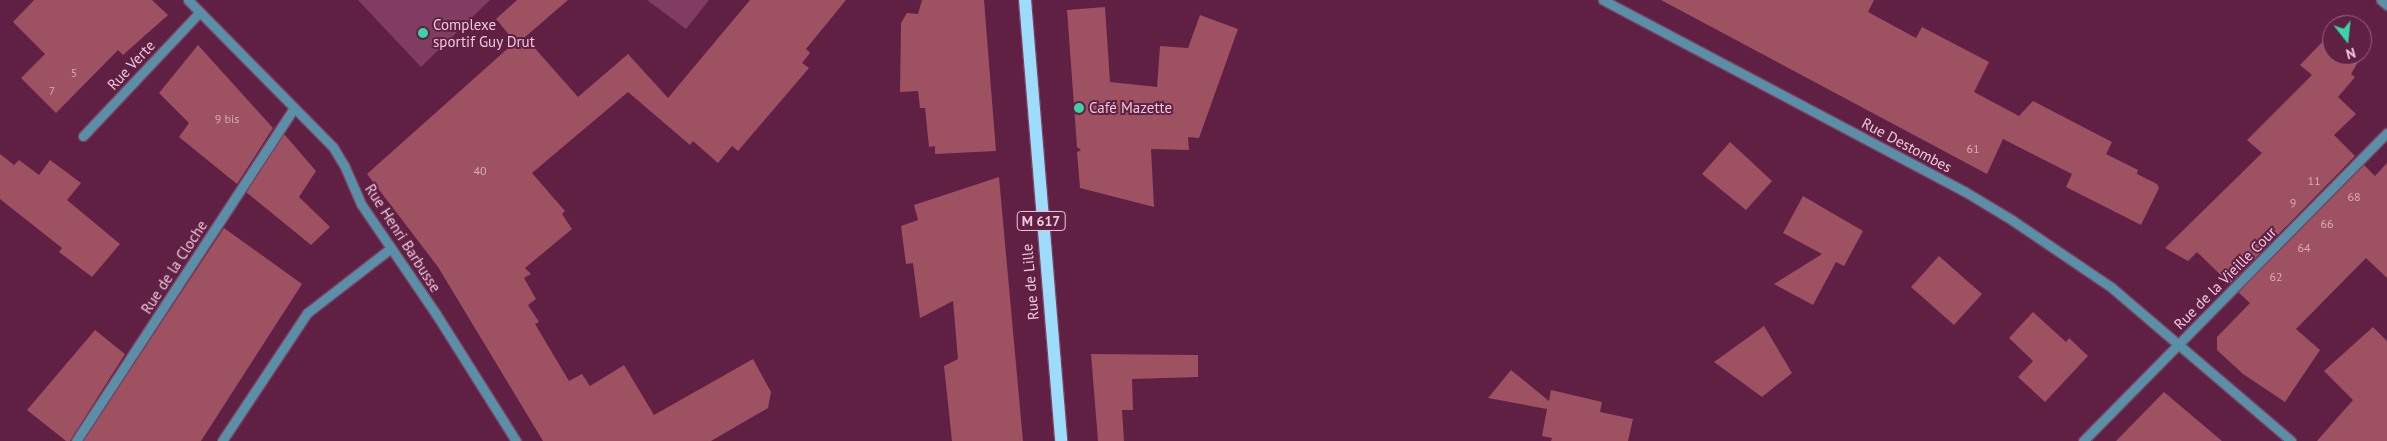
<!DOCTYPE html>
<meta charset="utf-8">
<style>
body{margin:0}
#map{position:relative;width:2387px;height:441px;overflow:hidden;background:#5f2044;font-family:"PT Sans",sans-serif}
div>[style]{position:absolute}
.green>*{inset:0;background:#803d61}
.building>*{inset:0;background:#9d5161}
.roads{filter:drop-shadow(1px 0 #7c4262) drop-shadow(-1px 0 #7c4262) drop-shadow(0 1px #7c4262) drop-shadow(0 -1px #7c4262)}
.minor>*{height:9px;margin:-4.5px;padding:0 4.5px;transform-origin:4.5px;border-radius:4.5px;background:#5990a8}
.major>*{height:12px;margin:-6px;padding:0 6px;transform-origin:6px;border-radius:6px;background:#9dddfb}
.dots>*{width:14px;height:14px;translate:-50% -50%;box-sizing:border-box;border:2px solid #5f2044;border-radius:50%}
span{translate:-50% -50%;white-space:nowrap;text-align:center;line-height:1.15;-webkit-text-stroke:4px #5f2044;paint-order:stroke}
.number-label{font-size:12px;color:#daaabc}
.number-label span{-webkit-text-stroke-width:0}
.shield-label span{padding:1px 4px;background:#5f2044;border:1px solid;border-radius:4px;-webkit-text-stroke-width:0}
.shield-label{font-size:14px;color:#efc8db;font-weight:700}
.poi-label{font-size:15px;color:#efc8db}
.left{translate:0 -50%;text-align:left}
.street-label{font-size:15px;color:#efc8db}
.north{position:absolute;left:2322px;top:15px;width:50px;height:50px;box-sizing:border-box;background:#5f2044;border:1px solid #996380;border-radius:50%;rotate:164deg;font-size:14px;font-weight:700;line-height:20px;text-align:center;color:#efc8db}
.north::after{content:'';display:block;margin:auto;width:18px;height:22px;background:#38d4a6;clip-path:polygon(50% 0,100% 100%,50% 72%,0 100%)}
</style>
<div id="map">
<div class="green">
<div style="clip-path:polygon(358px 0,490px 0,421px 67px)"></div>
<div style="clip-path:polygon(647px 0,709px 0,686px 29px)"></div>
</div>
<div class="building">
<div style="clip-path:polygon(34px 0,152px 0,168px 15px,123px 55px,118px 50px,56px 113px,21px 78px,45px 54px,13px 22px)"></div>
<div style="clip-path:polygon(517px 0,568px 0,525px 37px,578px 97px,628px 54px,668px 98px,750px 0,846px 0,806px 49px,810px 53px,802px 63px,809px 68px,738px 151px,732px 146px,718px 163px,693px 141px,690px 145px,628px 92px,532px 173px,565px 211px,562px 214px,572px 229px,525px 268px,531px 274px,524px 278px,536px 299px,528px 305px,539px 322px,535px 324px,569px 381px,582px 374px,590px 386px,624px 365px,654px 415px,753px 359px,771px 392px,768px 408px,711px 441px,543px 441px,438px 267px,367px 174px,515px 42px,496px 19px)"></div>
<div style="clip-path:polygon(922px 0,984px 0,996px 151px,935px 154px,935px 146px,929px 147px,925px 108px,920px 108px,918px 91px,900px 92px,901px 23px,907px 13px,918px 14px)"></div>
<div style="clip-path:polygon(1661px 0,1874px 0,1868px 12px,1916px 38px,1922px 27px,1989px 62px,1974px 92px,2019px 116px,2033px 101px,2112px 142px,2106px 154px,2138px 170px,2137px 174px,2157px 184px,2159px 188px,2141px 225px,2066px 187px,2072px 174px,2003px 139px,1987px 174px)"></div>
<div style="clip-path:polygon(1105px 7px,1110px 82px,1157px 87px,1160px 46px,1188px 48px,1200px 15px,1238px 29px,1199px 138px,1188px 137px,1189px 150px,1151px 149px,1154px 207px,1080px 188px,1077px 152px,1081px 150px,1077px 147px,1067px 10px)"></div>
<div style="clip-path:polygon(2332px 32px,2332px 55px,2362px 55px,2351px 74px,2355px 77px,2338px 97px,2356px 114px,2334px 135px,2355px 156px,2230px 284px,2197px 252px,2188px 261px,2165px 248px,2262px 153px,2247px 140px,2312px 75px,2300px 65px)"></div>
<div style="clip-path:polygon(198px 45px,273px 128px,237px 184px,179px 137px,189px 123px,159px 93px)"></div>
<div style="clip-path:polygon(284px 134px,316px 171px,299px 197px,330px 227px,311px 245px,246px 192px)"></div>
<div style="clip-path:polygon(1730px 142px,1772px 181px,1746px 210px,1702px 174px)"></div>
<div style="clip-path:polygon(0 154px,14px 165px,19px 160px,39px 175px,50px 160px,81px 183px,67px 200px,120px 244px,92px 277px,59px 252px,62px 248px,0 199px)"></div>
<div style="clip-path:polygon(2387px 163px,2387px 278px,2366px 258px,2296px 329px,2320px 350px,2285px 402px,2243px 374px,2217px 350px,2217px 337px,2250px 303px,2238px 292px,2364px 165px,2375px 176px)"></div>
<div style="clip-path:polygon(999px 177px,1023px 441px,952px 441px,944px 366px,958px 359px,953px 301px,920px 318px,913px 263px,906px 264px,901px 226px,918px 220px,914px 205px)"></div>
<div style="clip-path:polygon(1803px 196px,1863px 231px,1844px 266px,1836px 262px,1813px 305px,1774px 284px,1822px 254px,1783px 233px)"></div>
<div style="clip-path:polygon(224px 228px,302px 284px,201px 441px,83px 441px)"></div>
<div style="clip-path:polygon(1939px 256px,1982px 294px,1954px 325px,1911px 287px)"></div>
<div style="clip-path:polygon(2033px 312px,2066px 342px,2069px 338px,2088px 356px,2045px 402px,2018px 377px,2033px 361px,2009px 338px)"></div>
<div style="clip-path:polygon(1764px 326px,1792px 373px,1762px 397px,1714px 362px)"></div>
<div style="clip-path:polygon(2373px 327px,2387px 341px,2387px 441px,2317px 441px,2353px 400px,2324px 371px)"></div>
<div style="clip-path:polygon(95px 330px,125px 354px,70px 441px,66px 441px,27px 410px)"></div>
<div style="clip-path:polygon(1091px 354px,1198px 355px,1198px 377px,1132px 379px,1133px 410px,1122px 410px,1124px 441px,1098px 441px)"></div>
<div style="clip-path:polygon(1511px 370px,1549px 401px,1551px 390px,1602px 402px,1600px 412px,1633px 419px,1628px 441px,1551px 441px,1552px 438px,1542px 436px,1547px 409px,1488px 398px)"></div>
<div style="clip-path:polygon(2164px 392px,2222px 441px,2116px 441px)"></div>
</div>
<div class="roads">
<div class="minor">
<div style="left:188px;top:0;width:206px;rotate:45.4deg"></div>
<div style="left:333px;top:147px;width:21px;rotate:59deg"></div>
<div style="left:344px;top:165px;width:43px;rotate:66.4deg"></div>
<div style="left:361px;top:204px;width:133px;rotate:55.7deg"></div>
<div style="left:436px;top:314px;width:150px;rotate:57.8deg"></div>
<div style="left:1603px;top:0;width:408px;rotate:27.9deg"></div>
<div style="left:1964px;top:191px;width:56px;rotate:31.1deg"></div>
<div style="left:2012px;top:220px;width:120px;rotate:34.1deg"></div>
<div style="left:2111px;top:287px;width:237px;rotate:40.5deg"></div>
<div style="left:2381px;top:0;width:8px;rotate:40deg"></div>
<div style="left:83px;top:136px;width:170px;rotate:-46.7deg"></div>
<div style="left:76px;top:441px;width:398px;rotate:-56.8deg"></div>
<div style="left:222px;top:441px;width:154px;rotate:-56.4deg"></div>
<div style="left:307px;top:313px;width:106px;rotate:-37.7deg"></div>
<div style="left:2083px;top:441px;width:433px;rotate:-45.4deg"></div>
</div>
<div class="major">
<div style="left:1025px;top:0;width:442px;rotate:85.3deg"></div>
</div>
</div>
<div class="dots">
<div style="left:423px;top:33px;background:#38d4a6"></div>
<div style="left:1079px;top:108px;background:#38d4a6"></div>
</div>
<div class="number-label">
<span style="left:74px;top:73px">5</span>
<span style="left:52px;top:91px">7</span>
<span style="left:227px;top:119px">9 bis</span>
<span style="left:1973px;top:149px">61</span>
<span style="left:480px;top:171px">40</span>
<span style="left:2314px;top:181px">11</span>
<span style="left:2354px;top:197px">68</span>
<span style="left:2293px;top:203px">9</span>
<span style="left:2327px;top:224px">66</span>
<span style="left:2304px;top:248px">64</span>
<span style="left:2276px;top:277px">62</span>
</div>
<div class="shield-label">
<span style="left:1041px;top:221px">M 617</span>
</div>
<div class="poi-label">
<span class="left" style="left:433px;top:33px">Complexe<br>sportif Guy Drut</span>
<span class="left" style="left:1089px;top:108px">Café Mazette</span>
</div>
<div class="street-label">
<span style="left:131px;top:65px;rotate:-47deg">Rue Verte</span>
<span style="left:1907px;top:145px;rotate:28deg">Rue Destombes</span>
<span style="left:403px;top:238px;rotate:57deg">Rue Henri Barbusse</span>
<span style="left:174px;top:267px;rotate:-57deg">Rue de la Cloche</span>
<span style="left:2225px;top:278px;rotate:-45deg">Rue de la Vieille Cour</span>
<span style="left:1030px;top:282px;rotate:-95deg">Rue de Lille</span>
</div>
<div class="north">N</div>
</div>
